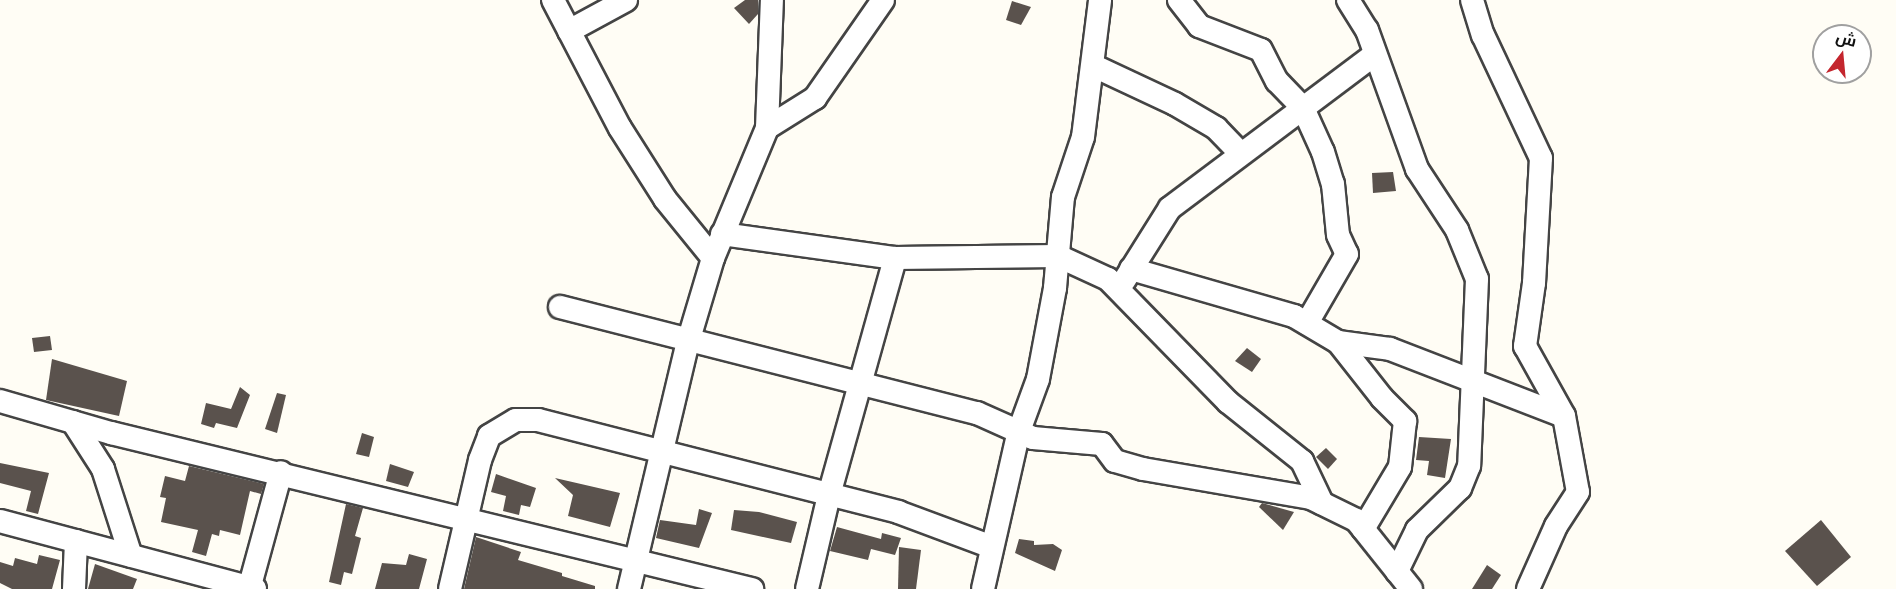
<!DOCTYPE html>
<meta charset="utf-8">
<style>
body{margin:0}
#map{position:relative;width:1896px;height:589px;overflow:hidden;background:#fffdf5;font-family:"Source Serif 4",Cairo,serif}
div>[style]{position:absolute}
.building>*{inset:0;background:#5a524d}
.roads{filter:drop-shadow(2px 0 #444) drop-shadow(-2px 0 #444) drop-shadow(0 2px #444) drop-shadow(0 -2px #444)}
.minor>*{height:22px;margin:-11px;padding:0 11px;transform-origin:11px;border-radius:11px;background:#fff}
span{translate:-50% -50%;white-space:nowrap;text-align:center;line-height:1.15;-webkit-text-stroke:6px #fff;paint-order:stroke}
.north{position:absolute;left:1812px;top:24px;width:60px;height:60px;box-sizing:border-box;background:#fff;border:2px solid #a0a0a0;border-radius:50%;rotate:16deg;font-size:16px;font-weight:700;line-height:24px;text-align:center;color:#111}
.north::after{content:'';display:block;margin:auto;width:21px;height:27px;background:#c4262e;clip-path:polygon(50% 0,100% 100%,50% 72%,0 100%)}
</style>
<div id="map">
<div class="building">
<div style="clip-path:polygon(745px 0,758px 0,758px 14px,749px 24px,734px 8px)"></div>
<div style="clip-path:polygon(1012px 1px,1031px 7px,1021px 25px,1006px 20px)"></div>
<div style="clip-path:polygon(1393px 172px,1396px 191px,1373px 193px,1372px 173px)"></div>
<div style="clip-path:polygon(50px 336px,52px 350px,34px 352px,32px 338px)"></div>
<div style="clip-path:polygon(1247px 348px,1261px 359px,1252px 372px,1235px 361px)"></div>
<div style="clip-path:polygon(52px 359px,127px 381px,119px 416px,46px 400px)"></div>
<div style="clip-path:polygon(240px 387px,250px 395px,237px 428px,216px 423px,214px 428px,201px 424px,206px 403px,231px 409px)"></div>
<div style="clip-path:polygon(277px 393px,286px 395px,277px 433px,265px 429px)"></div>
<div style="clip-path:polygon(362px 433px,374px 437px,369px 457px,356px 454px)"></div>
<div style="clip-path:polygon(1419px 437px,1451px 439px,1445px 478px,1427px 475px,1429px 461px,1416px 460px)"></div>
<div style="clip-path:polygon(1326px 448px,1337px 459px,1328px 469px,1316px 457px)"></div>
<div style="clip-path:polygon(0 463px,49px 473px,38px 514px,26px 511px,31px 491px,0 483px)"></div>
<div style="clip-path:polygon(390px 464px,414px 472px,408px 487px,386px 481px)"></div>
<div style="clip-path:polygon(189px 466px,264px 484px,261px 494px,250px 491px,240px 535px,220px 530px,219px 536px,212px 534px,206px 556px,192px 552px,198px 530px,161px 522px,166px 498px,160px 497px,165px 476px,185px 481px)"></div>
<div style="clip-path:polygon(496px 474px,536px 488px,530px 507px,521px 505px,519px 515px,503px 511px,506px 496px,491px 492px)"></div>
<div style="clip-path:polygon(555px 478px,620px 493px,610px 527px,568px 516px,573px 495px)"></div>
<div style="clip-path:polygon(1262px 503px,1294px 512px,1283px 530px,1259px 507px)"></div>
<div style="clip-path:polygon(346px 504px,363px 508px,355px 536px,361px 538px,352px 574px,344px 572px,341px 585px,329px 582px)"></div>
<div style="clip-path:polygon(699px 509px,712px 513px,699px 548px,656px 538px,660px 520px,696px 525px)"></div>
<div style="clip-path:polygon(734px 510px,759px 512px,797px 522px,791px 543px,731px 530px)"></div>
<div style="clip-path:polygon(1821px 520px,1851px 557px,1817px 586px,1785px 551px)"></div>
<div style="clip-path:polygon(837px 527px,881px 539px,882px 533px,901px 538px,895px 555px,871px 549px,868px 560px,830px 551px)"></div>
<div style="clip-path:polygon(476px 537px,521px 552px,518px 560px,562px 573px,562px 576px,595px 586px,595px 589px,464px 589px)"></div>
<div style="clip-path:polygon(1019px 539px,1034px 541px,1034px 545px,1053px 544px,1062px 550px,1055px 571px,1015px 553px)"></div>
<div style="clip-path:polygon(899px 547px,921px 550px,916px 589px,898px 589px)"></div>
<div style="clip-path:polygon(409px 554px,427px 559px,419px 589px,375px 589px,382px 563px,406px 565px)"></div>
<div style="clip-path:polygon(39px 555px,60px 560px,52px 589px,12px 589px,0 583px,0 562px,13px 566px,15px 558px,37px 564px)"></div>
<div style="clip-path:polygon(95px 564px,137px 579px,133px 589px,88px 589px)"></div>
<div style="clip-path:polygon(1487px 565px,1501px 575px,1492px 589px,1472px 589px)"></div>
</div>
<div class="roads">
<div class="minor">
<div style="left:553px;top:0;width:144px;rotate:62.4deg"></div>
<div style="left:620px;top:128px;width:84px;rotate:57.6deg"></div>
<div style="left:665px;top:199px;width:76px;rotate:50.9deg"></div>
<div style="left:1179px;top:0;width:33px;rotate:52deg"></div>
<div style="left:1199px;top:26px;width:66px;rotate:21.2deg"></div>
<div style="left:1261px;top:50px;width:35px;rotate:63deg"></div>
<div style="left:1277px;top:81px;width:37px;rotate:46deg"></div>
<div style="left:1303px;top:108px;width:48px;rotate:65.6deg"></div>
<div style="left:1323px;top:152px;width:34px;rotate:73deg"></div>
<div style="left:1333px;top:184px;width:51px;rotate:84.4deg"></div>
<div style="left:1338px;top:235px;width:21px;rotate:65deg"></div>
<div style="left:1347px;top:254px;width:80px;rotate:120.1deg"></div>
<div style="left:1348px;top:0;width:36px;rotate:58deg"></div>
<div style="left:1367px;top:30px;width:148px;rotate:70.2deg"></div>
<div style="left:1417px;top:169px;width:73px;rotate:56.7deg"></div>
<div style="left:1457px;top:230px;width:53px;rotate:67.8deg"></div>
<div style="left:1477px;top:279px;width:187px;rotate:92.4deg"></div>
<div style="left:1469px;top:466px;width:24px;rotate:112deg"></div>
<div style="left:1460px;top:488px;width:60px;rotate:135.7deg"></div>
<div style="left:1417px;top:530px;width:46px;rotate:116deg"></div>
<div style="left:1472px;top:0;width:37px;rotate:73deg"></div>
<div style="left:1483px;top:35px;width:136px;rotate:64.8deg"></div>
<div style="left:1541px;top:158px;width:125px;rotate:93.2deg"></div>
<div style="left:1534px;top:283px;width:64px;rotate:98.1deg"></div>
<div style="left:1525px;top:346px;width:80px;rotate:60.9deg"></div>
<div style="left:1564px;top:416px;width:77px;rotate:79.6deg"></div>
<div style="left:1578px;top:492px;width:40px;rotate:122.9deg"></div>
<div style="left:1556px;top:526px;width:69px;rotate:114deg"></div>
<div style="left:569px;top:31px;width:65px;rotate:-28.5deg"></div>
<div style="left:1094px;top:66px;width:89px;rotate:25.1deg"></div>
<div style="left:1175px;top:104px;width:48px;rotate:30.3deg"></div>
<div style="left:1216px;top:128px;width:36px;rotate:46deg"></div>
<div style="left:767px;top:128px;width:57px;rotate:-32deg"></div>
<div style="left:815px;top:98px;width:119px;rotate:-55.2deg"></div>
<div style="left:722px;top:234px;width:175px;rotate:7.9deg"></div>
<div style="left:895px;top:258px;width:163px;rotate:-0.7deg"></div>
<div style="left:1058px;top:256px;width:55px;rotate:24.7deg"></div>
<div style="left:1108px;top:279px;width:172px;rotate:45.7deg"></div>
<div style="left:1228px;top:402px;width:95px;rotate:38.6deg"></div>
<div style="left:1302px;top:461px;width:47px;rotate:64.5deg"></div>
<div style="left:1131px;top:269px;width:170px;rotate:16.1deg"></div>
<div style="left:1294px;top:316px;width:51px;rotate:30.6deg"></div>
<div style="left:1338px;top:342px;width:71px;rotate:51.8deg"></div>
<div style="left:1382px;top:398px;width:33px;rotate:45deg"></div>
<div style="left:1405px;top:421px;width:46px;rotate:96.2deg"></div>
<div style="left:1400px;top:467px;width:72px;rotate:120.8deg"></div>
<div style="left:1124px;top:281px;width:86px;rotate:-57.8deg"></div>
<div style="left:1170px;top:208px;width:256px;rotate:-36.9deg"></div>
<div style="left:560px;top:307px;width:430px;rotate:14.3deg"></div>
<div style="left:977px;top:413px;width:61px;rotate:24.1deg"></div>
<div style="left:1033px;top:438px;width:69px;rotate:5deg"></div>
<div style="left:1102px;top:444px;width:21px;rotate:53deg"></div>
<div style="left:1115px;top:461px;width:29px;rotate:16deg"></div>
<div style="left:1143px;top:469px;width:170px;rotate:9.8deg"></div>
<div style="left:1311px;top:498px;width:50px;rotate:26.1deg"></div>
<div style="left:1356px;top:520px;width:88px;rotate:51.4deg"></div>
<div style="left:1338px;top:342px;width:52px;rotate:7.7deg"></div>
<div style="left:1390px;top:349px;width:186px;rotate:21.1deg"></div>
<div style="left:0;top:401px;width:116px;rotate:16.1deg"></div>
<div style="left:111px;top:433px;width:660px;rotate:13.68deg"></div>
<div style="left:73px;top:422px;width:56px;rotate:57.4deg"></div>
<div style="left:103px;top:469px;width:91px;rotate:72.2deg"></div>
<div style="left:0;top:521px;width:264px;rotate:14.9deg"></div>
<div style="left:74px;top:589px;width:48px;rotate:-87.6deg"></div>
<div style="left:249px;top:589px;width:121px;rotate:-74.7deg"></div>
<div style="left:450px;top:589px;width:132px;rotate:-76.9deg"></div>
<div style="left:480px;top:460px;width:26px;rotate:-69deg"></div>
<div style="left:489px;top:436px;width:31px;rotate:-31deg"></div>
<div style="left:516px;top:420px;width:22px"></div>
<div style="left:538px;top:420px;width:372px;rotate:14.3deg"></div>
<div style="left:898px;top:512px;width:100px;rotate:20.4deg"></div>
<div style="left:629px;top:589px;width:254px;rotate:-76.6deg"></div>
<div style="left:688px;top:342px;width:88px;rotate:-73.4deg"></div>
<div style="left:713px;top:258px;width:141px;rotate:-67.4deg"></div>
<div style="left:767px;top:128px;width:128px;rotate:-87.8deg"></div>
<div style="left:807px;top:589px;width:97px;rotate:-76.8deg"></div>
<div style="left:829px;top:495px;width:246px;rotate:-74.4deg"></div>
<div style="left:983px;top:589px;width:162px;rotate:-77.2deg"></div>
<div style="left:1019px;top:431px;width:55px;rotate:-69.9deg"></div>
<div style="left:1038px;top:379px;width:93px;rotate:-79.4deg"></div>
<div style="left:1055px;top:288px;width:91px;rotate:-85deg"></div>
<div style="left:1063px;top:197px;width:63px;rotate:-71.6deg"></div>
<div style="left:1083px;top:137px;width:138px;rotate:-82.9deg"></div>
</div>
</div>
<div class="north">ش</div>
</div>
